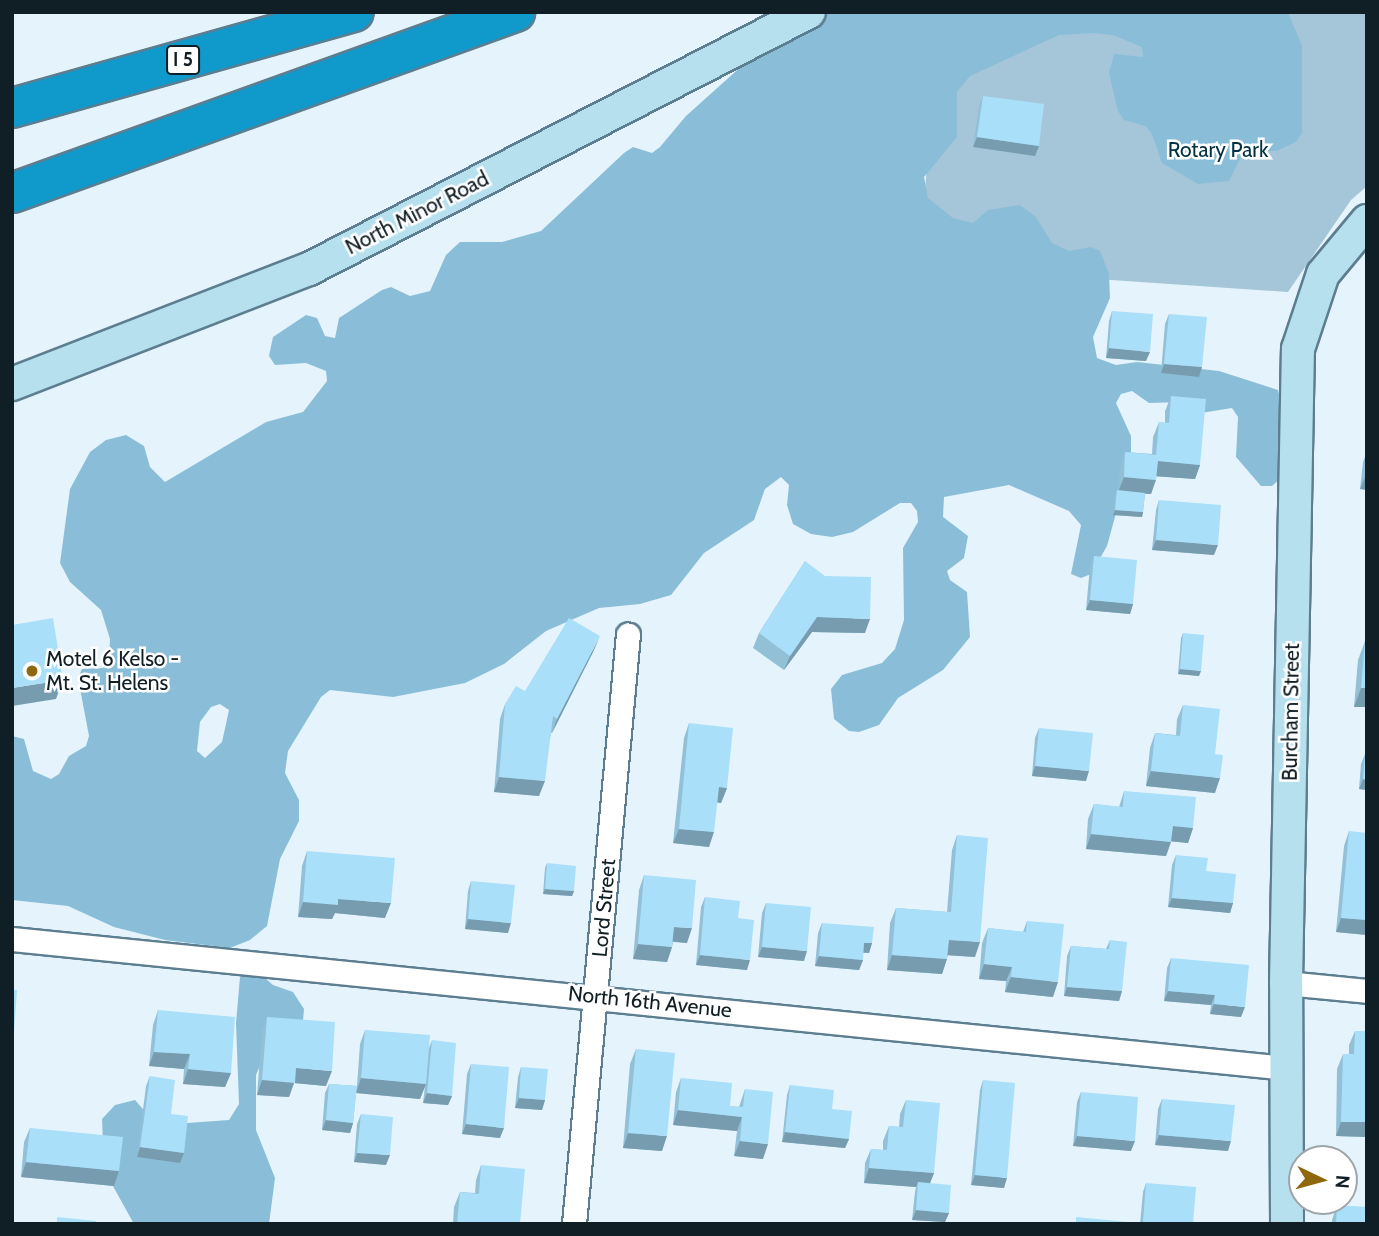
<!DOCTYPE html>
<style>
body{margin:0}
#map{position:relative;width:1379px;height:1236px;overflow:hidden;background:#e5f4fc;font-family:Cabin,sans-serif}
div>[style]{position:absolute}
.green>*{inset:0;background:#a4c6d8}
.forest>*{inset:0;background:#8abed8}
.roads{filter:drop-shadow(2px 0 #5c7e90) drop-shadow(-2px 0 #5c7e90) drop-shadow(0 2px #5c7e90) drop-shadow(0 -2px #5c7e90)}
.street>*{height:23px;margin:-11.5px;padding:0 11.5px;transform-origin:11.5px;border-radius:11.5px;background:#fff}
.secondary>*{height:32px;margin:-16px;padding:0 16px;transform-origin:16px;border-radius:16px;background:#b7e0ef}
.highway>*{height:38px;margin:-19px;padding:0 19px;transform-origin:19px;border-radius:19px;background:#1099cb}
.wall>*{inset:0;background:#92c0d7}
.shaded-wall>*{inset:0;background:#779caf}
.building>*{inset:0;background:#aadffa}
.dots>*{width:19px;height:19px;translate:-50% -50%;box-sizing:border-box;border:4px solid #fff;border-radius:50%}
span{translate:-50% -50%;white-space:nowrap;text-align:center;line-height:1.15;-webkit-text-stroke:5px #fff;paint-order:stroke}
.shield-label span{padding:2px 5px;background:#fff;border:2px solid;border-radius:5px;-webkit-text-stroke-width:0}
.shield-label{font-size:19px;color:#101e25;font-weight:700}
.park-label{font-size:21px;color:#023144}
.street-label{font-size:21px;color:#101e25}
.poi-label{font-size:21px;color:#101e25}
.left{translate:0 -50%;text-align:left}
.frame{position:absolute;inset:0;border:14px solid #101e25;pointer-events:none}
.north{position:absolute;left:1288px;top:1145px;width:70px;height:70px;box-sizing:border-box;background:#fff;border:2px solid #9fa5a8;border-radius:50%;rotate:95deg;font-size:19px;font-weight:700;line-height:28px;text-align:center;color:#101e25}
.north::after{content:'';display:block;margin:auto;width:24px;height:32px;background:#8f680e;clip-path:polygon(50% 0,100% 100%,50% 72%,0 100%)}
</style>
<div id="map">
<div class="green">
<div style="clip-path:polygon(937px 12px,1367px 12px,1367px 186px,1351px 200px,1288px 292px,920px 267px)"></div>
</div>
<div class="forest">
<div style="clip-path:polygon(evenodd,821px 12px,1288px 12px,1302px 46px,1302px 133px,1296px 142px,1276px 151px,1244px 151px,1229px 181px,1198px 184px,1162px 163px,1152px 134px,1145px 126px,1124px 120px,1118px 111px,1109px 73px,1114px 54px,1143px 57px,1142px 47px,1113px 35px,1092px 33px,1059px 35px,970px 76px,957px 92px,957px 137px,924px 177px,928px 198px,953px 218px,973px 223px,988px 210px,1020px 205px,1036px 217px,1052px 243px,1069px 251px,1091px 247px,1100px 251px,1109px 274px,1110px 298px,1093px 337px,1097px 358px,1116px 365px,1137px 362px,1219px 371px,1278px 390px,1283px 412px,1280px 479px,1272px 486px,1261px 486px,1236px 457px,1238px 417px,1232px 408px,1201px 413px,1182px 402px,1149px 403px,1132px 391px,1121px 394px,1116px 403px,1131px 436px,1131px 459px,1107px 546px,1091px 574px,1081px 578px,1071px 574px,1081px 525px,1069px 511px,1009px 485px,944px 497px,943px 517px,968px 536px,964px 558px,947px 571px,950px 580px,967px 592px,970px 637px,943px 670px,898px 698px,879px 725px,859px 732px,849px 731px,834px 719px,831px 689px,842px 675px,882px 663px,895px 649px,904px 620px,903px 548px,918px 522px,917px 511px,911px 503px,900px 503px,853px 532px,832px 537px,811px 534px,793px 524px,787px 505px,789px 485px,781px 477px,765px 489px,754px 520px,704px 553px,671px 595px,640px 604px,599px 608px,546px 631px,504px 664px,465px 683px,393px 697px,330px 690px,321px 697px,288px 751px,285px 773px,299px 800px,299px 821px,280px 859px,267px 926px,250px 940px,230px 948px,165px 940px,114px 927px,68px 906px,12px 900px,12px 736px,24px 739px,33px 771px,51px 779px,59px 774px,69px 756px,86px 746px,89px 736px,78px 678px,82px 669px,103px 668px,109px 660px,110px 639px,101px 610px,70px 582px,60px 563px,70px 489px,90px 452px,106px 440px,126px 435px,144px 446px,150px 467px,165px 482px,266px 422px,303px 412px,327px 381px,326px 371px,306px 363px,275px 365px,269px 356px,273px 337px,306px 315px,317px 318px,325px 336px,335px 338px,339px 318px,382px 290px,391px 287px,410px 296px,430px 291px,446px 255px,460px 242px,502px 242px,541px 231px,624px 153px,633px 147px,652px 153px,660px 147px,686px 116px,765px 45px,821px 12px,220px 704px,229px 710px,222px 742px,205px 758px,197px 751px,200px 722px,211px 707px,220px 704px)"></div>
<div style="clip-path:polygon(247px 970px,257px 971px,273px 985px,293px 992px,304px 1009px,303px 1021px,264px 1056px,256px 1075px,256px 1130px,275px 1178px,269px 1224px,134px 1224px,104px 1170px,102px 1119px,115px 1105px,135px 1100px,149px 1116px,187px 1123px,229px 1120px,239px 1104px,236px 1023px,240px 977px)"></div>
</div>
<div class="roads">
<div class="street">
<div style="left:12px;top:939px;width:1282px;rotate:5.78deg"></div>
<div style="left:1286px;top:983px;width:81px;rotate:5.6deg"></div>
<div style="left:574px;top:1224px;width:592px;rotate:-84.77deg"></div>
</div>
<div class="secondary">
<div style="left:12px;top:384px;width:318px;rotate:-21.2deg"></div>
<div style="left:309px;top:269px;width:562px;rotate:-27.2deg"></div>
<div style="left:1287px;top:1224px;width:241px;rotate:-90.2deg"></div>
<div style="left:1286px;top:983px;width:634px;rotate:-88.92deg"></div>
<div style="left:1298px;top:349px;width:79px;rotate:-71.6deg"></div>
<div style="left:1323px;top:274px;width:69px;rotate:-50.3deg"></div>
</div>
<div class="highway">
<div style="left:12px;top:108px;width:355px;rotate:-15.7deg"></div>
<div style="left:12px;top:193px;width:535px;rotate:-19.79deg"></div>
</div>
</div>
<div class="wall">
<div style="clip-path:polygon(983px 96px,1039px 146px,1035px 156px,973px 147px,979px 106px)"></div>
<div style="clip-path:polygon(1112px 311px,1146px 361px,1106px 358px,1109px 321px)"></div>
<div style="clip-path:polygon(1169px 314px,1202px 367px,1199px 377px,1161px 373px,1165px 324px)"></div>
<div style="clip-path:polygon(1171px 396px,1200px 465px,1195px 479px,1156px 476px,1151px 494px,1145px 494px,1143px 512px,1142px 517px,1113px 515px,1115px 495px,1117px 490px,1118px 490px,1120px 467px,1125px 452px,1152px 454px,1153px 437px,1159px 422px,1165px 423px,1165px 411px)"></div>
<div style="clip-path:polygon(1367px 451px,1367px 490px,1360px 489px,1363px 462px)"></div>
<div style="clip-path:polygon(1159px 500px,1214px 555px,1152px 550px,1156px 510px)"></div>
<div style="clip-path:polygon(1094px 556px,1133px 604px,1130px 614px,1086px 610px,1090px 566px)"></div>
<div style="clip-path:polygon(805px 561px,865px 633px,812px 632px,784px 670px,753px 648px,759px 633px)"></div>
<div style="clip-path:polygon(1183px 633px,1199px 676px,1178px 674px,1181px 638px)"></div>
<div style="clip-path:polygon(1365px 641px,1367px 707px,1354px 707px,1358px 660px)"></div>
<div style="clip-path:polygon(594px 650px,552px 733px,551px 733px,539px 796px,494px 792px,500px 719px,505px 704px)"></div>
<div style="clip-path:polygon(1183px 705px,1215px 754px,1215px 793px,1146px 786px,1150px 748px,1155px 733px,1176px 735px,1177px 719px)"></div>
<div style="clip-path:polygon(689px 723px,727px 788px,721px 803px,717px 802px,709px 847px,673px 843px,684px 738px)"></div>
<div style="clip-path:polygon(1039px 728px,1086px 781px,1032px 776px,1035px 738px)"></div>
<div style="clip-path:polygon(1365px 754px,1367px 754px,1367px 790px,1359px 789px,1361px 764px)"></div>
<div style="clip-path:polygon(1124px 791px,1193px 828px,1188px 843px,1171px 841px,1166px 856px,1086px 849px,1088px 819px,1094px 804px,1119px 807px)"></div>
<div style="clip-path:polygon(1349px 831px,1367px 935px,1336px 932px,1344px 846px)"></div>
<div style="clip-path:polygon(957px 835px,975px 957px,948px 955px,942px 974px,887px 970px,890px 923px,896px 908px,947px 912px,952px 850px)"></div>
<div style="clip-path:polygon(307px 851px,385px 918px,335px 913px,332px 919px,298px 917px,302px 866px)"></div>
<div style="clip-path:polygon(1176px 855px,1206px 871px,1233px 903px,1230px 913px,1168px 907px,1172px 865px)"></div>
<div style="clip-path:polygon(547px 863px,574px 891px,572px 896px,543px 894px,545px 868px)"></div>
<div style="clip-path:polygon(644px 875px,687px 943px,673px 942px,672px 947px,667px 962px,633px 959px,639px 890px)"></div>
<div style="clip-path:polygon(471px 881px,508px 933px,465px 929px,468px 891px)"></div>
<div style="clip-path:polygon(705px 897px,747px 970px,696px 965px,701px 907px)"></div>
<div style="clip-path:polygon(766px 903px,804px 961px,758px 957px,762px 913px)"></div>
<div style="clip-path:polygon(1027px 921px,1053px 997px,1005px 992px,1006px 981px,979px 979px,982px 943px,988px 928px,1023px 932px)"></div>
<div style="clip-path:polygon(822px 923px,872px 943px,869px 953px,863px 953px,863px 960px,859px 970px,815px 966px,818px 933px)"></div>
<div style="clip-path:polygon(1110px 940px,1122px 991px,1119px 1001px,1064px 996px,1067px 956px,1071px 946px,1106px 949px)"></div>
<div style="clip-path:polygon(1171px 958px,1241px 1017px,1210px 1014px,1211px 1005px,1164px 1001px,1167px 968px)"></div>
<div style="clip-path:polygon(158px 1010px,231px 1073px,225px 1087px,183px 1084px,184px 1069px,149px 1066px,153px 1025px)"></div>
<div style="clip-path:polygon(267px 1017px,326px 1086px,294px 1083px,289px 1097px,257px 1095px,262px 1032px)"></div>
<div style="clip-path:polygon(365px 1030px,429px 1048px,432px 1040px,452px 1096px,448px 1105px,423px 1103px,425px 1086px,420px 1099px,356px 1093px,353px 1123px,350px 1133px,322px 1130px,325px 1093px,329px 1084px,357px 1086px,360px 1044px)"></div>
<div style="clip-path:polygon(1355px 1031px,1367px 1137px,1336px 1136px,1337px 1069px,1343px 1054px,1349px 1054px,1349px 1045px)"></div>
<div style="clip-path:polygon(636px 1049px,662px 1151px,623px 1148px,630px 1064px)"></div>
<div style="clip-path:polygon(471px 1064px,500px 1138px,462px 1134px,467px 1074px)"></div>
<div style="clip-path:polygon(521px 1067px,545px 1100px,542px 1110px,515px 1108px,518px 1077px)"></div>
<div style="clip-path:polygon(150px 1076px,171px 1114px,184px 1153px,180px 1163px,137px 1157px,146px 1086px)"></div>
<div style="clip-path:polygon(681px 1078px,730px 1106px,739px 1107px,745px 1089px,763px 1159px,734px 1156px,737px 1131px,673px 1125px,676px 1092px)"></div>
<div style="clip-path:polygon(983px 1080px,1004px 1188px,971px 1185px,980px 1090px)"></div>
<div style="clip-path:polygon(790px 1085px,832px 1109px,849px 1139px,845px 1148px,782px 1142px,787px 1095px)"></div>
<div style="clip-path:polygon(1081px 1092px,1131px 1151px,1073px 1146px,1077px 1102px)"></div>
<div style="clip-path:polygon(1162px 1099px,1228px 1151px,1155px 1145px,1158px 1109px)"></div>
<div style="clip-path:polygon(906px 1100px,934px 1173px,930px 1183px,949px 1213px,945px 1222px,912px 1220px,915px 1192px,916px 1187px,864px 1183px,865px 1163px,871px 1149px,883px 1150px,883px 1141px,889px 1126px,899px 1127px,900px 1114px)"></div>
<div style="clip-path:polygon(361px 1114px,386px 1165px,354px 1162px,357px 1124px)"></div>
<div style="clip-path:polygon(30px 1128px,119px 1171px,114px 1186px,21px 1177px,24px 1142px)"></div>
<div style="clip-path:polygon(481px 1165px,520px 1224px,453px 1224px,454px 1207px,460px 1192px,475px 1193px,476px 1180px)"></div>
<div style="clip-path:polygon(1146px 1183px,1193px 1224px,1140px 1224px,1143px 1192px)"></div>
<div style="clip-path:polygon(1337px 1205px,1367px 1224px,1332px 1224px,1332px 1220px)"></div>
</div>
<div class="shaded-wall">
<div style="clip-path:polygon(977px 137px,1039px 146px,1035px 156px,973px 147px)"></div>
<div style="clip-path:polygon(1109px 348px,1150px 352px,1146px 361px,1106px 358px)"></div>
<div style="clip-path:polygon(1164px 364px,1202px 367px,1199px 377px,1161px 373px)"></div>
<div style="clip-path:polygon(1158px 461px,1200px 465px,1195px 479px,1152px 476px)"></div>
<div style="clip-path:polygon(1366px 475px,1367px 475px,1367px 490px,1360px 489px)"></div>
<div style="clip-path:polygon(1124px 477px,1156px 480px,1151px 494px,1118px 492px)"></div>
<div style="clip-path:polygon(1115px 510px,1143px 512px,1142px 517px,1113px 515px)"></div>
<div style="clip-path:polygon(1156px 540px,1218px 545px,1214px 555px,1152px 550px)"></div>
<div style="clip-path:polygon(1090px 600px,1133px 604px,1130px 614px,1086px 610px)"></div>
<div style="clip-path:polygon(817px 617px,870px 619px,865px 633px,812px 632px,784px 670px,790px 656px)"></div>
<div style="clip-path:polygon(600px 636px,594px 650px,552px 733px,557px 719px)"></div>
<div style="clip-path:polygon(1180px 669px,1201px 671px,1199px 676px,1178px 674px)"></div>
<div style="clip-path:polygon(63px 680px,56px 699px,12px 706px,12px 688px)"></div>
<div style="clip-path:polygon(1361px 688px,1367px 688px,1367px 707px,1354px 707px)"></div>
<div style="clip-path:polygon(1035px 766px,1089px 771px,1086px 781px,1032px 776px)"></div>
<div style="clip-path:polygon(1151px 771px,1220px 778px,1215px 793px,1146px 786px)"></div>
<div style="clip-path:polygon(499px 777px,545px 781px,539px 796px,494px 792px)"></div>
<div style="clip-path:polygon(1363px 779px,1367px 780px,1367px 790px,1359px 789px)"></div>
<div style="clip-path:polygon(719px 787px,727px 788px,721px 803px,713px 802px)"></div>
<div style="clip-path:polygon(1173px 826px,1193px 828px,1188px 843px,1167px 841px)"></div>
<div style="clip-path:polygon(679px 829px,714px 832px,709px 847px,673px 843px)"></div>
<div style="clip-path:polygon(1091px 834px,1171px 842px,1166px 856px,1086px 849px)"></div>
<div style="clip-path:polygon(545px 889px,574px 891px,572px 896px,543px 894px)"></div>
<div style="clip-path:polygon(1172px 898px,1233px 903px,1230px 913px,1168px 907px)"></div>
<div style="clip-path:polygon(338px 899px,391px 903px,385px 918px,335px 913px,332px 919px,298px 917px,303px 902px)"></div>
<div style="clip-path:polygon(1341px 918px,1367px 920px,1367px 935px,1336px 932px)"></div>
<div style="clip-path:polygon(468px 919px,511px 923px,508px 933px,465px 929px)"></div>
<div style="clip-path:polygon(674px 927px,692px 928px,687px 943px,669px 941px)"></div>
<div style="clip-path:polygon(949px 940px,980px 942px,975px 957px,944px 955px)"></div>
<div style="clip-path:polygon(864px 943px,872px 943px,869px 953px,860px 952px)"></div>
<div style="clip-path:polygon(638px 944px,672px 947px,667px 962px,633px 959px)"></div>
<div style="clip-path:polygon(762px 947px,807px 951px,804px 961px,758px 957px)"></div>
<div style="clip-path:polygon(700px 955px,750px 960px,747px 970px,696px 965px)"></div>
<div style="clip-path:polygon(892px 955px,947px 959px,942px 974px,887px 970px)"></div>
<div style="clip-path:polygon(819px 956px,863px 960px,859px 970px,815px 966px)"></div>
<div style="clip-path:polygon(984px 964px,1012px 967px,1006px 981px,979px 979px)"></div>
<div style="clip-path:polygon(1011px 977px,1058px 982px,1053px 997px,1005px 992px)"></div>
<div style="clip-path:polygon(1067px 987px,1122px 991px,1119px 1001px,1064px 996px)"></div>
<div style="clip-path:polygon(1168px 991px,1215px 995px,1211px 1005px,1164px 1001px)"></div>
<div style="clip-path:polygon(1214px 1004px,1245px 1007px,1241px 1017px,1210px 1014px)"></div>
<div style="clip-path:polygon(154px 1052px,190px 1054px,184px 1069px,149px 1066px)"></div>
<div style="clip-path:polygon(296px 1068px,332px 1071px,326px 1086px,294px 1083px,289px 1097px,257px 1095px,262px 1080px)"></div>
<div style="clip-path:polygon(188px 1069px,231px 1073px,225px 1087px,183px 1084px)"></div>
<div style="clip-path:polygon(361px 1078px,426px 1084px,420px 1099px,356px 1093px)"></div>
<div style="clip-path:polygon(427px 1093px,452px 1096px,448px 1105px,423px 1103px)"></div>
<div style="clip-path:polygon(519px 1098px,545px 1100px,542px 1110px,515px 1108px)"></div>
<div style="clip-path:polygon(678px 1110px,742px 1117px,737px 1131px,673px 1125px)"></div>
<div style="clip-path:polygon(326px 1120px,353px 1123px,350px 1133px,322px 1130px)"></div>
<div style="clip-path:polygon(1341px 1122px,1367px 1122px,1367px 1137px,1336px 1136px)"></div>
<div style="clip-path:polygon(466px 1124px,504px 1128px,500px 1138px,462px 1134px)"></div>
<div style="clip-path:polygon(785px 1132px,849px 1139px,845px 1148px,782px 1142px)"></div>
<div style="clip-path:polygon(628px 1133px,667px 1136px,662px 1151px,623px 1148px)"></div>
<div style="clip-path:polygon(1159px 1135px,1231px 1141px,1228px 1151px,1155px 1145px)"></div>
<div style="clip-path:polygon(1077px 1136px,1135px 1141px,1131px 1151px,1073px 1146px)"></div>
<div style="clip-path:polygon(740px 1141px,768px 1144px,763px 1159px,734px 1156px)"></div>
<div style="clip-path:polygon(140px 1147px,184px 1153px,180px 1163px,137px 1157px)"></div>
<div style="clip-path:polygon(357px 1153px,390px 1155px,386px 1165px,354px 1162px)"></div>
<div style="clip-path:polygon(26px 1162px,119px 1171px,114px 1186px,21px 1177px)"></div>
<div style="clip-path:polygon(869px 1168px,934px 1173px,928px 1188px,918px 1182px,916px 1187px,864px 1183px)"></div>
<div style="clip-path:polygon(975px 1175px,1007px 1178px,1004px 1188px,971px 1185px)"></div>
<div style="clip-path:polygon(916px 1210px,949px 1213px,945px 1222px,912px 1220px)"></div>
</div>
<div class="building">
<div style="clip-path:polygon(983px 96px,1044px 104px,1039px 146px,977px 137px)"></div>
<div style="clip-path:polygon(1112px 311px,1153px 314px,1150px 352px,1109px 348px)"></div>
<div style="clip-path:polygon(1169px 314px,1207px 317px,1202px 367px,1164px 364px)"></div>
<div style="clip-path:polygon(1171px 396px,1206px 399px,1200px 465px,1158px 461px,1156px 480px,1124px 477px,1125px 452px,1156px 455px,1159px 422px,1169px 423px)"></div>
<div style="clip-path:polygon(1117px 490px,1145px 493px,1143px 512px,1115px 510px)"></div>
<div style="clip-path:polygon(1159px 500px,1221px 505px,1218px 545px,1156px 540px)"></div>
<div style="clip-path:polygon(1094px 556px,1137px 560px,1133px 604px,1090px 600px)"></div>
<div style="clip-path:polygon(805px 561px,825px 576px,871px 577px,870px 619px,817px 617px,790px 656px,759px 633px)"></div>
<div style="clip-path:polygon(53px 618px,63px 680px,12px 688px,12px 625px)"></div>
<div style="clip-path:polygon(569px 618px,600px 636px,557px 719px,553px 716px,545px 781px,499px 777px,505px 704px,516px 686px,525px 691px)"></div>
<div style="clip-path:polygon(1183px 633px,1204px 635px,1201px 671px,1180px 669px)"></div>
<div style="clip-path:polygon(1365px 641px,1367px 641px,1367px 688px,1361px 688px)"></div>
<div style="clip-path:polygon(1183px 705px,1220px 709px,1215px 754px,1223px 755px,1220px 778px,1151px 771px,1155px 733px,1180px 736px)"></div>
<div style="clip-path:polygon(689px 723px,733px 728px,727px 788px,719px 787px,714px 832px,679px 829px)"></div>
<div style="clip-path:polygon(1039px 728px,1093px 733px,1089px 771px,1035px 766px)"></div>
<div style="clip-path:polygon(1365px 754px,1367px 754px,1367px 780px,1363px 779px)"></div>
<div style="clip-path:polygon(1124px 791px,1196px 797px,1193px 828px,1173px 826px,1171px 842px,1091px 834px,1094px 804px,1123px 807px)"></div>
<div style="clip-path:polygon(1349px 831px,1367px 833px,1367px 920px,1341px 918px)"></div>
<div style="clip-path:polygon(957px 835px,988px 838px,980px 942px,949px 940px,947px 959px,892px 955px,896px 908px,951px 912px)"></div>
<div style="clip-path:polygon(307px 851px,395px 858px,391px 903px,338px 899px,338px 905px,303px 902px)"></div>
<div style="clip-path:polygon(1176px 855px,1208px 858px,1206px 871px,1236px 874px,1233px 903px,1172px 898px)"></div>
<div style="clip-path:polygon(547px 863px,576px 866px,574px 891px,545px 889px)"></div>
<div style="clip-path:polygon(644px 875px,696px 880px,692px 928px,674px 927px,672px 947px,638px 944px)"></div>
<div style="clip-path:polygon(471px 881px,515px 885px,511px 923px,468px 919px)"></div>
<div style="clip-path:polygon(705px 897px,740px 901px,738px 918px,754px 920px,750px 960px,700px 955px)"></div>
<div style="clip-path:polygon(766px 903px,811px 907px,807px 951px,762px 947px)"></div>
<div style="clip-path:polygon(1027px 921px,1064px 924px,1058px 982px,1011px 977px,1012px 967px,984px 964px,988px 928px,1026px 932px)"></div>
<div style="clip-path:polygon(822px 923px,874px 927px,872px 943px,864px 943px,863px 960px,819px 956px)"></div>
<div style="clip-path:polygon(1110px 940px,1127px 942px,1122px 991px,1067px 987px,1071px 946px,1109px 949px)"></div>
<div style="clip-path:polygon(1171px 958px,1249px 965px,1245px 1007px,1214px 1004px,1215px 995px,1168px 991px)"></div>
<div style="clip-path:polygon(12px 990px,17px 990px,14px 1033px,12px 1033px)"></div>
<div style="clip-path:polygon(158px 1010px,235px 1017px,231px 1073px,188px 1069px,190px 1054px,154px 1052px)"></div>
<div style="clip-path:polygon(267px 1017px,335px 1022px,332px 1071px,296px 1068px,295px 1083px,262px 1080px)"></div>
<div style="clip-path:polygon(365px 1030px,430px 1035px,426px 1084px,361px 1078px)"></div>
<div style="clip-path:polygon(1355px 1031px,1367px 1031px,1367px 1122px,1341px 1122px,1343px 1054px,1354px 1054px)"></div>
<div style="clip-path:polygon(432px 1040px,456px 1043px,452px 1096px,427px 1093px)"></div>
<div style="clip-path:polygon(636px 1049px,675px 1053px,667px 1136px,628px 1133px)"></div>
<div style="clip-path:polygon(471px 1064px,509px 1067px,504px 1128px,466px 1124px)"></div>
<div style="clip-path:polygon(521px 1067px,548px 1069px,545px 1100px,519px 1098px)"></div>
<div style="clip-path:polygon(150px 1076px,175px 1080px,171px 1114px,188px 1116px,184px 1153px,140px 1147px)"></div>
<div style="clip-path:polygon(681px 1078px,732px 1083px,730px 1106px,743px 1107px,745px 1089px,773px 1092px,768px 1144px,740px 1141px,742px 1117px,678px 1110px)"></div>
<div style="clip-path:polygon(983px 1080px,1015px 1083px,1007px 1178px,975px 1175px)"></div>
<div style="clip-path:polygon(329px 1084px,357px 1086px,353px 1123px,326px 1120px)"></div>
<div style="clip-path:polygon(790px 1085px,834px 1090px,832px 1109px,852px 1111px,849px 1139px,785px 1132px)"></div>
<div style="clip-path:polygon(1081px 1092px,1138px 1097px,1135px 1141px,1077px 1136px)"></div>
<div style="clip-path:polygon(1162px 1099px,1235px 1105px,1231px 1141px,1159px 1135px)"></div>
<div style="clip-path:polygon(906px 1100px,940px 1103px,934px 1173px,869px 1168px,871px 1149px,887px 1150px,889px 1126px,903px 1127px)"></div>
<div style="clip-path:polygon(361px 1114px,393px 1117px,390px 1155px,357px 1153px)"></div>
<div style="clip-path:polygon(30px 1128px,123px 1137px,119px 1171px,26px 1162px)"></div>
<div style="clip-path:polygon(481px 1165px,525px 1169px,520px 1224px,457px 1224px,460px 1192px,479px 1194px)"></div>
<div style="clip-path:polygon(918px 1182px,951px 1185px,949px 1213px,916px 1210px)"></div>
<div style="clip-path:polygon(1146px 1183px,1196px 1187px,1193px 1224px,1161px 1224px,1143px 1222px)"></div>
<div style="clip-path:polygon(1337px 1205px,1367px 1207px,1367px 1224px,1336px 1224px)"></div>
<div style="clip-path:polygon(57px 1217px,96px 1221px,96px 1224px,57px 1224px)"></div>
<div style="clip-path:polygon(1076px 1217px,1128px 1222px,1128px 1224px,1076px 1224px)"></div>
</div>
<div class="dots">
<div style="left:32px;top:671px;background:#8f680e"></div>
</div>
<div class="shield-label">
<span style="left:183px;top:60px">I 5</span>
</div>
<div class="park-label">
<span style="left:1218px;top:150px">Rotary Park</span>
</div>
<div class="street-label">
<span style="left:417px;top:213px;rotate:-27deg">North Minor Road</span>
<span style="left:1291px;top:712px;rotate:-89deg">Burcham Street</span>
<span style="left:604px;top:908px;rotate:-85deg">Lord Street</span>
<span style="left:650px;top:1002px;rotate:6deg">North 16th Avenue</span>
</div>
<div class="poi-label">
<span class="left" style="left:46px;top:671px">Motel 6 Kelso -<br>Mt. St. Helens</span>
</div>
<div class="frame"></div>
<div class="north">N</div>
</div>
